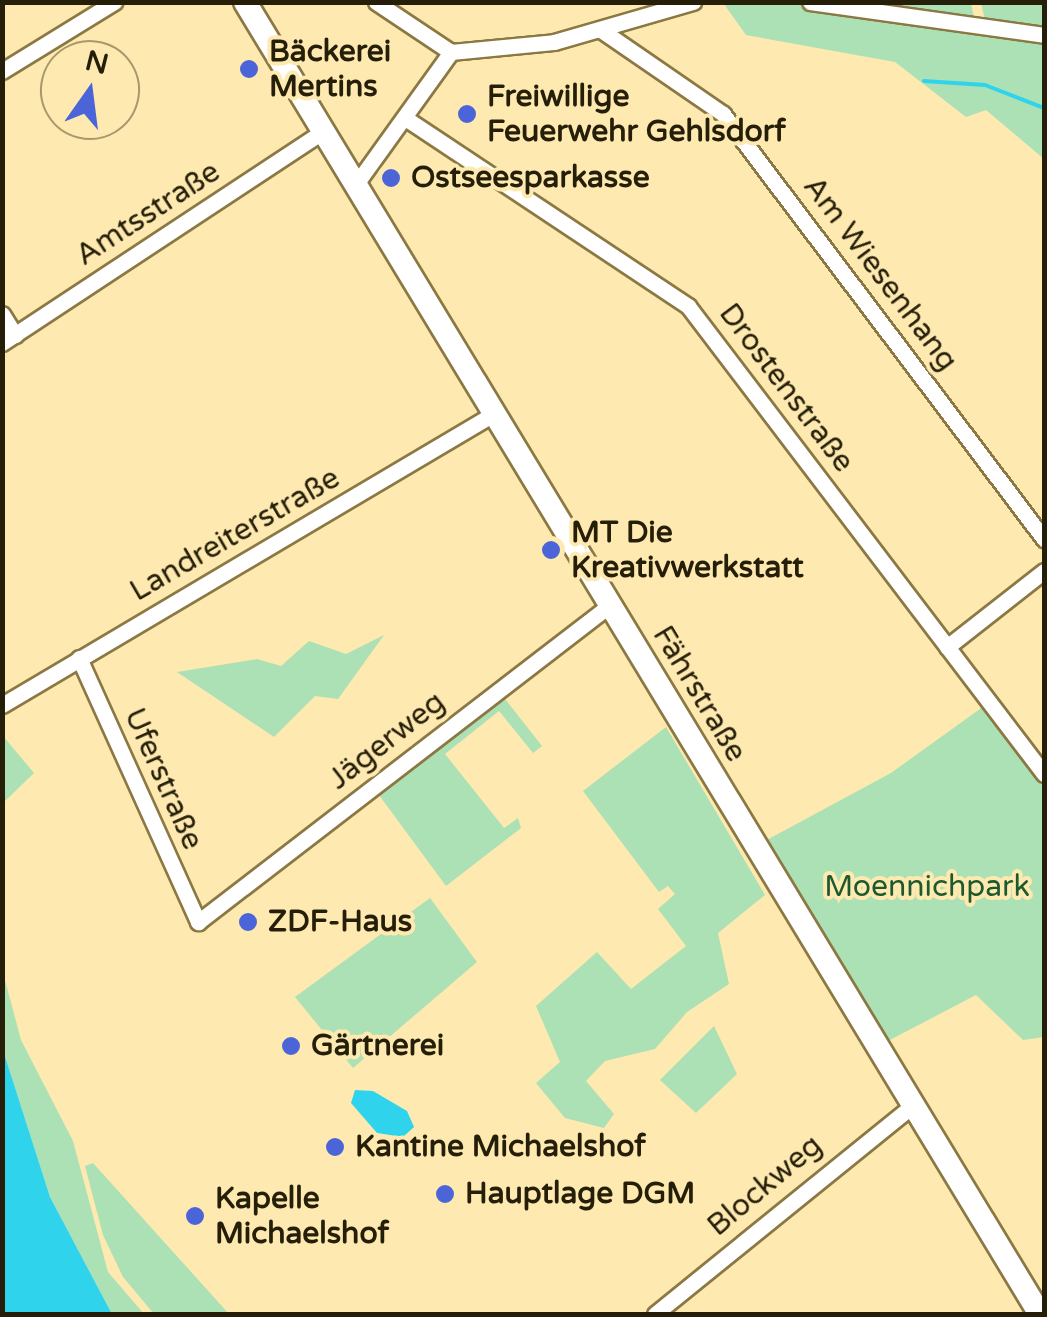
<!DOCTYPE html>
<meta charset="utf-8">
<style>
body{margin:0}
#map{position:relative;width:1047px;height:1317px;overflow:hidden;background:#fee9b1;font-family:"Varela Round",sans-serif}
div>[style]{position:absolute}
.green>*{inset:0;background:#ace0b5}
.water>*{inset:0;background:#2fd4ec}
.stream>*{height:4px;margin:-2px;padding:0 2px;transform-origin:2px;border-radius:2px;background:#2fd4ec}
.roads{filter:drop-shadow(2px 0 #8b7843) drop-shadow(-2px 0 #8b7843) drop-shadow(0 2px #8b7843) drop-shadow(0 -2px #8b7843)}
.street>*{height:15px;margin:-7.5px;padding:0 7.5px;transform-origin:7.5px;border-radius:7.5px;background:#fff}
.secondary>*{height:22px;margin:-11px;padding:0 11px;transform-origin:11px;border-radius:11px;background:#fff}
.dots>*{width:28px;height:28px;translate:-50% -50%;box-sizing:border-box;border:5px solid #fee9b1;border-radius:50%}
span{translate:-50% -50%;white-space:nowrap;text-align:center;line-height:1.15;-webkit-text-stroke:8px #fee9b1;paint-order:stroke}
.poi-label{font-size:30px;color:#251e08;font-weight:700}
.left{translate:0 -50%;text-align:left}
.street-label{font-size:30px;color:#251e08}
.park-label{font-size:30px;color:#1b5a2e}
.frame{position:absolute;inset:0;border:5px solid #251e08;pointer-events:none}
.north{position:absolute;left:40px;top:40px;width:100px;height:100px;box-sizing:border-box;background:#fee9b1;border:2px solid #a7986d;border-radius:50%;rotate:14deg;font-size:28px;font-weight:700;line-height:40px;text-align:center;color:#251e08}
.north::after{content:'';display:block;margin:auto;width:35px;height:45px;background:#4b65d9;clip-path:polygon(50% 0,100% 100%,50% 72%,0 100%)}
</style>
<div id="map">
<div class="green">
<div style="clip-path:polygon(971px 3px,974px 18px,1044px 40px,1044px 159px,986px 110px,966px 117px,895px 62px,746px 35px,724px 4px)"></div>
<div style="clip-path:polygon(981px 3px,1044px 3px,1044px 28px,985px 20px)"></div>
<div style="clip-path:polygon(384px 635px,338px 699px,315px 696px,274px 737px,177px 672px,257px 659px,281px 666px,309px 641px,346px 654px)"></div>
<div style="clip-path:polygon(498px 690px,542px 746px,533px 753px,499px 711px,445px 754px,504px 828px,518px 818px,521px 828px,446px 886px,373px 787px)"></div>
<div style="clip-path:polygon(984px 706px,1044px 787px,1044px 1037px,1023px 1040px,976px 995px,886px 1042px,763px 842px,891px 773px)"></div>
<div style="clip-path:polygon(666px 727px,765px 895px,718px 933px,729px 984px,687px 1012px,655px 1049px,605px 1061px,586px 1081px,614px 1114px,604px 1128px,565px 1118px,536px 1083px,560px 1062px,536px 1006px,597px 952px,631px 989px,686px 946px,658px 909px,675px 894px,668px 886px,659px 892px,583px 791px)"></div>
<div style="clip-path:polygon(3px 736px,34px 773px,3px 803px)"></div>
<div style="clip-path:polygon(430px 898px,477px 962px,353px 1068px,295px 997px)"></div>
<div style="clip-path:polygon(2px 969px,21px 1040px,73px 1141px,108px 1272px,144px 1314px,112px 1314px,50px 1197px,3px 1050px)"></div>
<div style="clip-path:polygon(714px 1026px,737px 1074px,696px 1113px,660px 1080px)"></div>
<div style="clip-path:polygon(93px 1163px,229px 1314px,154px 1314px,123px 1277px,103px 1235px,85px 1166px)"></div>
</div>
<div class="water">
<div style="clip-path:polygon(3px 1050px,50px 1197px,112px 1314px,3px 1314px)"></div>
<div style="clip-path:polygon(355px 1090px,373px 1091px,407px 1111px,414px 1127px,403px 1137px,377px 1133px,351px 1103px)"></div>
</div>
<div class="stream">
<div style="left:924px;top:81px;width:61px;rotate:3.8deg"></div>
<div style="left:985px;top:85px;width:63px;rotate:21.3deg"></div>
</div>
<div class="roads">
<div class="street">
<div style="left:376px;top:2px;width:90px;rotate:33.7deg"></div>
<div style="left:451px;top:52px;width:103px;rotate:-5.5deg"></div>
<div style="left:554px;top:42px;width:145px;rotate:-16.1deg"></div>
<div style="left:810px;top:2px;width:236px;rotate:8deg"></div>
<div style="left:601px;top:30px;width:148px;rotate:34.5deg"></div>
<div style="left:723px;top:114px;width:533px;rotate:52.94deg"></div>
<div style="left:2px;top:71px;width:132px;rotate:-31.6deg"></div>
<div style="left:405px;top:118px;width:340px;rotate:33.6deg"></div>
<div style="left:688px;top:306px;width:588px;rotate:52.74deg"></div>
<div style="left:356px;top:184px;width:163px;rotate:-54.3deg"></div>
<div style="left:2px;top:314px;width:25px;rotate:58deg"></div>
<div style="left:2px;top:343px;width:386px;rotate:-33.4deg"></div>
<div style="left:947px;top:647px;width:123px;rotate:-38.1deg"></div>
<div style="left:79px;top:658px;width:290px;rotate:65.7deg"></div>
<div style="left:198px;top:922px;width:520px;rotate:-37.58deg"></div>
<div style="left:2px;top:705px;width:573px;rotate:-30.64deg"></div>
<div style="left:655px;top:1314px;width:332px;rotate:-39deg"></div>
</div>
<div class="secondary">
<div style="left:245px;top:2px;width:1534px;rotate:58.79deg"></div>
</div>
</div>
<div class="dots">
<div style="left:249px;top:69px;background:#4b65d9"></div>
<div style="left:467px;top:114px;background:#4b65d9"></div>
<div style="left:391px;top:178px;background:#4b65d9"></div>
<div style="left:551px;top:550px;background:#4b65d9"></div>
<div style="left:248px;top:922px;background:#4b65d9"></div>
<div style="left:291px;top:1046px;background:#4b65d9"></div>
<div style="left:335px;top:1147px;background:#4b65d9"></div>
<div style="left:445px;top:1194px;background:#4b65d9"></div>
<div style="left:195px;top:1216px;background:#4b65d9"></div>
</div>
<div class="poi-label">
<span class="left" style="left:269px;top:69px">Bäckerei<br>Mertins</span>
<span class="left" style="left:487px;top:114px">Freiwillige<br>Feuerwehr Gehlsdorf</span>
<span class="left" style="left:411px;top:178px">Ostseesparkasse</span>
<span class="left" style="left:571px;top:550px">MT Die<br>Kreativwerkstatt</span>
<span class="left" style="left:268px;top:922px">ZDF-Haus</span>
<span class="left" style="left:311px;top:1046px">Gärtnerei</span>
<span class="left" style="left:355px;top:1147px">Kantine Michaelshof</span>
<span class="left" style="left:465px;top:1194px">Hauptlage DGM</span>
<span class="left" style="left:215px;top:1216px">Kapelle<br>Michaelshof</span>
</div>
<div class="street-label">
<span style="left:148px;top:214px;rotate:-33deg">Amtsstraße</span>
<span style="left:880px;top:274px;rotate:53deg">Am Wiesenhang</span>
<span style="left:786px;top:388px;rotate:53deg">Drostenstraße</span>
<span style="left:235px;top:535px;rotate:-30deg">Landreiterstraße</span>
<span style="left:699px;top:694px;rotate:59deg">Fährstraße</span>
<span style="left:387px;top:741px;rotate:-38deg">Jägerweg</span>
<span style="left:163px;top:779px;rotate:66deg">Uferstraße</span>
<span style="left:765px;top:1186px;rotate:-40deg">Blockweg</span>
</div>
<div class="park-label">
<span style="left:927px;top:887px">Moennichpark</span>
</div>
<div class="frame"></div>
<div class="north">N</div>
</div>
